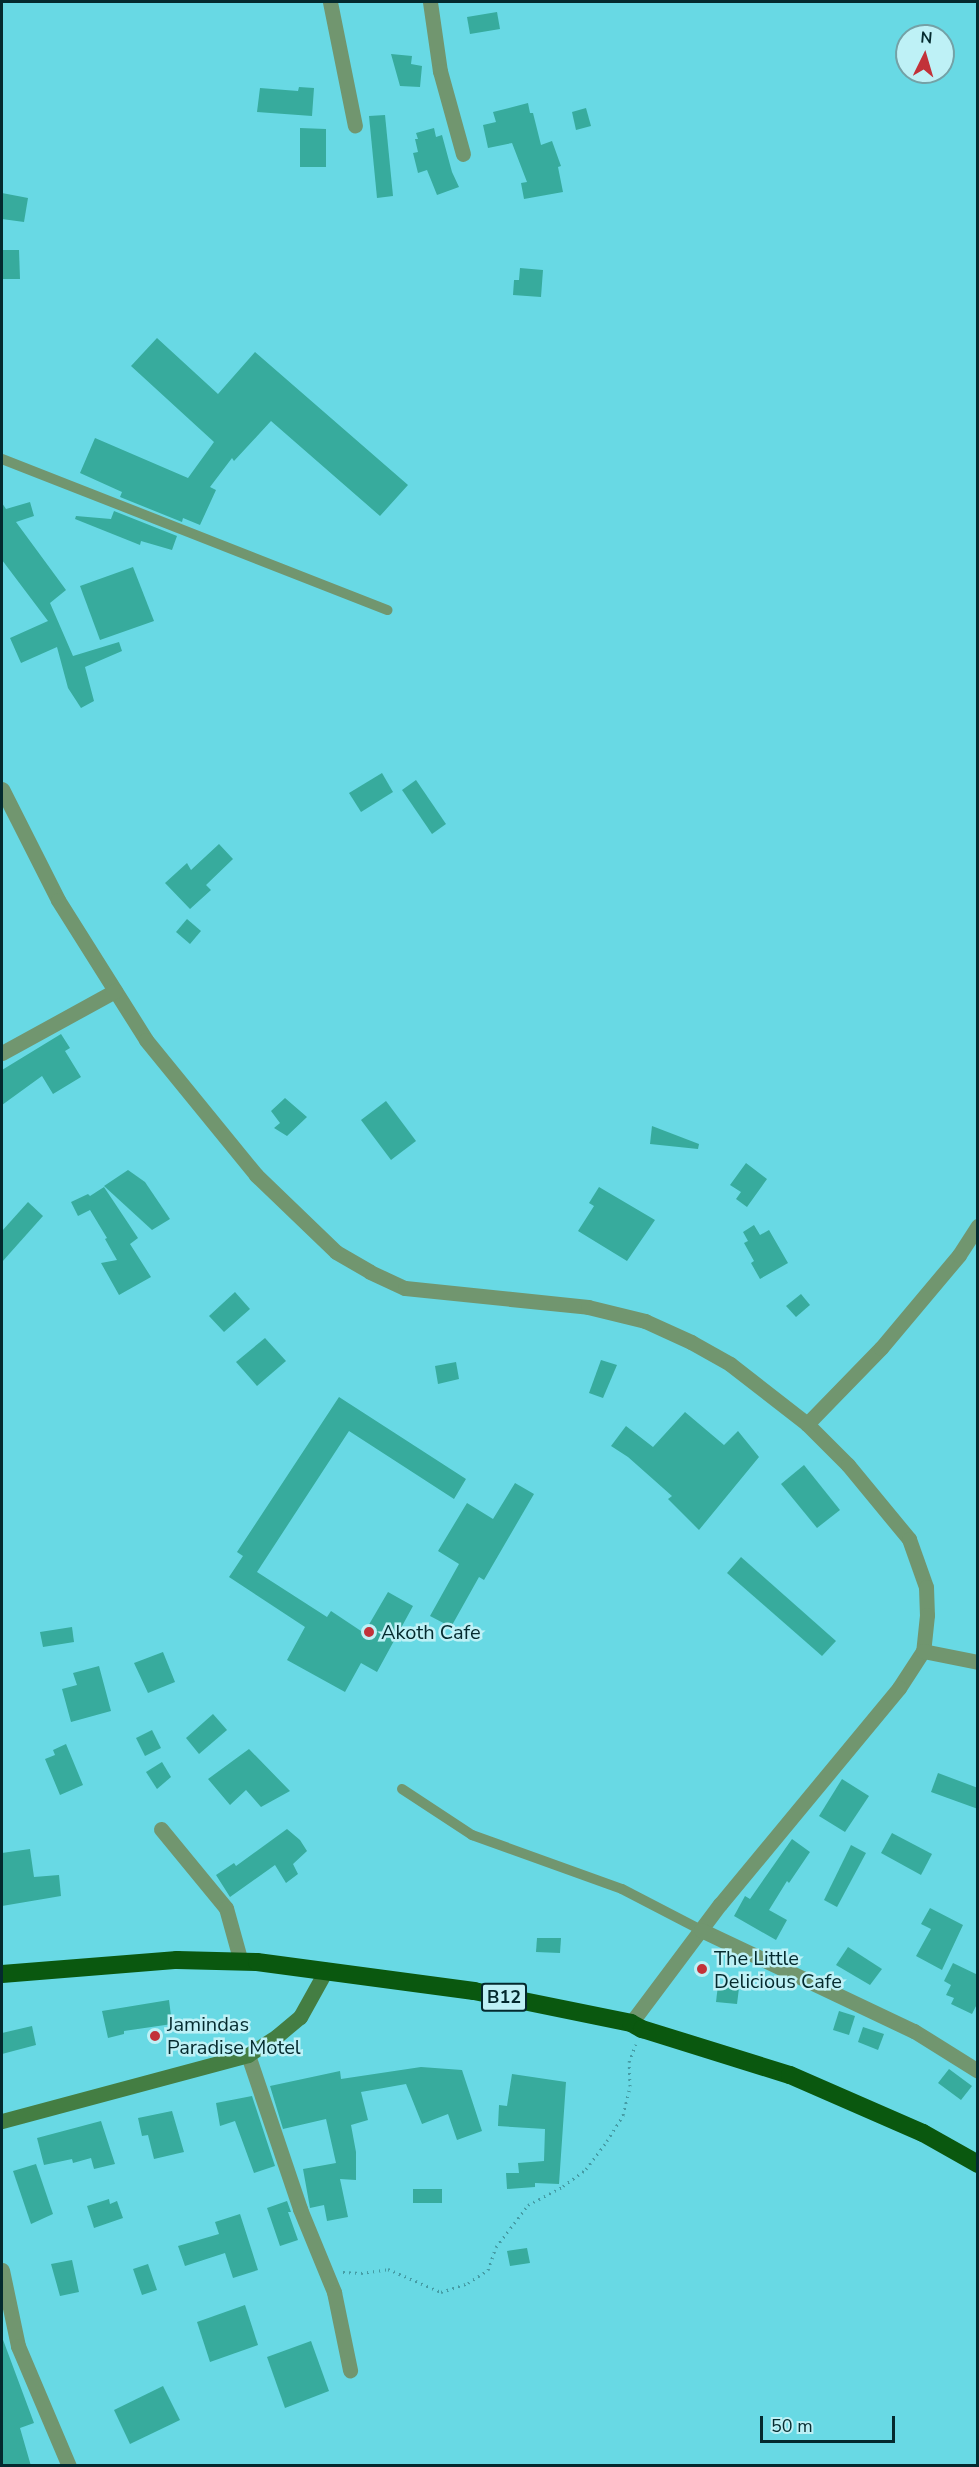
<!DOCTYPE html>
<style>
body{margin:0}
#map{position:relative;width:979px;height:2467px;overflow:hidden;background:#68d9e4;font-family:"Nunito Sans",sans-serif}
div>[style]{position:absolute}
.building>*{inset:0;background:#37ab9d}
.path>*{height:3px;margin-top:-1.5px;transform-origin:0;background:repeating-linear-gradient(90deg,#459ca5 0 1.5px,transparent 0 6px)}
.lane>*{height:10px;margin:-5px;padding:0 5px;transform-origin:5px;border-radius:5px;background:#71966f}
.street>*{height:15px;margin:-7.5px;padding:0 7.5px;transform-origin:7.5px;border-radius:7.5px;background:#71966f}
.secondary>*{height:15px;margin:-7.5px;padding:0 7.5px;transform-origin:7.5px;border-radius:7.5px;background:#447e43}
.highway>*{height:18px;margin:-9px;padding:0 9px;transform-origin:9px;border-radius:9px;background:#0a580f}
.dots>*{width:16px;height:16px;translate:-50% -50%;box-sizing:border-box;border:3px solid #bef1f6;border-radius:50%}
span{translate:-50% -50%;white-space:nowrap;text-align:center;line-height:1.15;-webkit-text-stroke:5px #bef1f6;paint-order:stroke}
.shield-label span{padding:2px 4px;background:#bef1f6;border:2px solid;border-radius:4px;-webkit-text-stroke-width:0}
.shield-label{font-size:18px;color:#042a2e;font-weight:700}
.poi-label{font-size:20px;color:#042a2e}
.left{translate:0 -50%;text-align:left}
.frame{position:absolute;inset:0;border:3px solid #042a2e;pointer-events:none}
.north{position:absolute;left:895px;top:24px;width:60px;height:60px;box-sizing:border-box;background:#bef1f6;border:2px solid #74a1a6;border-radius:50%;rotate:5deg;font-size:16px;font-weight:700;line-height:24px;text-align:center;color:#042a2e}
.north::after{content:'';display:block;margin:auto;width:21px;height:27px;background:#c23239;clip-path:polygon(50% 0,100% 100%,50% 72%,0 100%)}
.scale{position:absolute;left:760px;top:2416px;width:135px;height:27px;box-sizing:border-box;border:3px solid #042a2e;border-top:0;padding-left:8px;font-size:18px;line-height:21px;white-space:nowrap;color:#042a2e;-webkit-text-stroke:4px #bef1f6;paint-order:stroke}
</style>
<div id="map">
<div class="building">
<div style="clip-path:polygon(497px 12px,500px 29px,470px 34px,467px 17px)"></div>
<div style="clip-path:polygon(391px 54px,412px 56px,411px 64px,422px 66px,420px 87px,400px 86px)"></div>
<div style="clip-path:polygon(299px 87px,314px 88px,312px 116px,257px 112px,260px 88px,298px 91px)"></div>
<div style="clip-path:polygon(528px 103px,530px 113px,533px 113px,541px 145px,552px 141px,561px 166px,558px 167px,563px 192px,524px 199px,521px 183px,527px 182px,512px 143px,488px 148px,483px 125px,496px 122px,493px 112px)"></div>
<div style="clip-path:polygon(586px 108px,591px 126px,576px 130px,572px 112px)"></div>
<div style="clip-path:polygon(385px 115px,393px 196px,377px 198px,369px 116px)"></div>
<div style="clip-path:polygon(300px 128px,326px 129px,326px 167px,300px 167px)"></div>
<div style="clip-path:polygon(434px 128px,436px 137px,442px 135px,452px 172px,459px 187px,437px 195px,427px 170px,418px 173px,413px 153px,418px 152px,415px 139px,418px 139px,416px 133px)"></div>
<div style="clip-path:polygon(2px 193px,28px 198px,24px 222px,2px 219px)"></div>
<div style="clip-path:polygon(2px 250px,19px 250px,20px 279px,2px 279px)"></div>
<div style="clip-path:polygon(520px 268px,543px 270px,541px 297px,513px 295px,514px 280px,519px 280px)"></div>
<div style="clip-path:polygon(157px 338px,218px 394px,255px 352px,408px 485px,380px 516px,271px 421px,234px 461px,232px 458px,210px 487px,216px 490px,200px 525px,183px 518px,182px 522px,120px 497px,122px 492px,80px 473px,95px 438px,188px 478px,214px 442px,131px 366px)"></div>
<div style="clip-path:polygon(30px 502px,34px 516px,16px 522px,66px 590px,50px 603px,73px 656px,119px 642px,122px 651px,85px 667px,94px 701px,81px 708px,68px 688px,57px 647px,21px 663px,10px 638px,48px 621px,2px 560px,2px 503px,6px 509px)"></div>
<div style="clip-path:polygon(114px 511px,177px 536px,172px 550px,141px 541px,140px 545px,75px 519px,76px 516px,111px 519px)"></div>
<div style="clip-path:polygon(133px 567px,154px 621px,100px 640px,80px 586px)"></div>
<div style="clip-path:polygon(382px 773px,393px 792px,361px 812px,349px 793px)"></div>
<div style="clip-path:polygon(416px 780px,446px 824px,432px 834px,402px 790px)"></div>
<div style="clip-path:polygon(219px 844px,233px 859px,206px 885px,211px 890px,190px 909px,165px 883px,187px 863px,191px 870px)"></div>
<div style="clip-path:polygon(187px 919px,201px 931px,190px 944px,176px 932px)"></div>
<div style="clip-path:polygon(61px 1034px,70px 1048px,65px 1051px,81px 1077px,53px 1094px,42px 1076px,2px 1105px,2px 1070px)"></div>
<div style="clip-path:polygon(285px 1098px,307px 1117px,287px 1136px,274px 1128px,280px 1123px,271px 1111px)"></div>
<div style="clip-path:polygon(386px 1101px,416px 1141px,391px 1160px,361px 1120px)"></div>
<div style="clip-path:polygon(652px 1126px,699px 1144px,698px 1149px,650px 1144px)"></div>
<div style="clip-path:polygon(746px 1163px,767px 1179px,747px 1207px,736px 1199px,741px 1192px,730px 1185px)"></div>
<div style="clip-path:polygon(128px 1170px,145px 1182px,170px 1219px,152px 1230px,104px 1186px)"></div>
<div style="clip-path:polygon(104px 1187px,138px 1238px,130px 1244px,151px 1277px,119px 1295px,101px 1263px,117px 1260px,105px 1239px,107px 1238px,90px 1210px,78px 1216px,71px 1202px,88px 1194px,90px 1196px)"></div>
<div style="clip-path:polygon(599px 1187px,655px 1220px,627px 1261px,578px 1231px,594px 1206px,589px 1203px)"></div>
<div style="clip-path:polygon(28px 1202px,43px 1216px,2px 1262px,2px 1231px)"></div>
<div style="clip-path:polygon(754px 1225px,760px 1235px,769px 1230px,788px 1263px,760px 1279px,751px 1263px,754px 1261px,744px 1243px,748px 1241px,743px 1232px)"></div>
<div style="clip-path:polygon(235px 1292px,250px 1309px,224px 1332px,209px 1316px)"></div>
<div style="clip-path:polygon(801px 1294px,810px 1305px,796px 1317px,786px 1306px)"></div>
<div style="clip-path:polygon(265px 1338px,286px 1361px,257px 1386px,236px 1362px)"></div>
<div style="clip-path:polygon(601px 1360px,617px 1365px,603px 1398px,589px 1393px)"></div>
<div style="clip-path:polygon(456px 1362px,459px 1379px,438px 1384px,435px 1366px)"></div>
<div style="clip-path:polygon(339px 1397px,466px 1479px,454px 1499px,349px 1431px,257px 1572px,327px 1617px,331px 1611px,364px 1633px,388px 1592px,413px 1606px,377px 1672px,361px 1663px,345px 1692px,287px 1660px,305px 1627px,229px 1577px,243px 1556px,237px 1552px)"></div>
<div style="clip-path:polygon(685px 1412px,724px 1445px,738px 1431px,759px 1457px,699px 1530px,668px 1499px,672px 1496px,628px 1457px,611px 1446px,626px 1426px,653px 1447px)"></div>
<div style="clip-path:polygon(804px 1465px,840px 1510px,817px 1528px,781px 1484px)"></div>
<div style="clip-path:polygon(515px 1483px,534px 1494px,484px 1580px,479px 1577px,451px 1627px,430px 1616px,459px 1564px,438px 1551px,467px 1503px,493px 1519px)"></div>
<div style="clip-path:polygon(741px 1557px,836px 1641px,822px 1656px,727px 1573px)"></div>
<div style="clip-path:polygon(72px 1627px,74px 1642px,43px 1647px,40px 1632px)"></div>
<div style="clip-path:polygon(163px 1652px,175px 1682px,148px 1693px,134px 1663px)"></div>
<div style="clip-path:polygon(99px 1666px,111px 1711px,71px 1722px,62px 1689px,77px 1685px,73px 1673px)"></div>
<div style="clip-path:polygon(213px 1714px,227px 1730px,199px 1754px,186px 1738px)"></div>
<div style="clip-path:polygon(152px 1730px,161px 1748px,145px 1756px,136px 1738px)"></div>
<div style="clip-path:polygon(66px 1744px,83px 1785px,60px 1795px,45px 1759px,55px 1755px,53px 1750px)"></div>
<div style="clip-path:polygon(249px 1749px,290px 1791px,261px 1807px,246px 1790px,230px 1805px,208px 1779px)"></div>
<div style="clip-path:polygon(162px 1762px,171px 1777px,157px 1789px,146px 1772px)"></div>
<div style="clip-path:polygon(938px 1773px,978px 1788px,978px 1809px,931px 1792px)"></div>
<div style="clip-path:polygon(842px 1779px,869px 1796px,845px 1832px,819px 1816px)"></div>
<div style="clip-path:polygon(287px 1829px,300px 1840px,307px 1851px,293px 1864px,298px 1874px,286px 1883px,275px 1865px,230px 1897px,216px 1875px,234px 1863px,236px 1866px)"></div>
<div style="clip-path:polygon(892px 1833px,932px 1854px,921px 1875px,881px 1853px)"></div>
<div style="clip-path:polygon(792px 1839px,810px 1852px,789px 1883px,787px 1881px,769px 1910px,787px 1920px,776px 1940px,734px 1916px,745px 1896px,750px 1899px)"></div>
<div style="clip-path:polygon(851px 1845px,866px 1853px,837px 1907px,824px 1900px)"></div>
<div style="clip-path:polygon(30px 1849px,34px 1877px,59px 1875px,61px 1896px,2px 1906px,2px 1853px)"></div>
<div style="clip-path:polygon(930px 1908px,963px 1925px,942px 1970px,916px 1956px,931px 1929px,921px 1924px)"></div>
<div style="clip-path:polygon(537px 1938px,561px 1938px,560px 1953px,536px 1952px)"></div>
<div style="clip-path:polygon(848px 1947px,882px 1969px,870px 1985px,836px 1965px)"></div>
<div style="clip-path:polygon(953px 1963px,978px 1975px,978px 2002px,972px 2014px,951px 2004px,954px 1998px,946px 1995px,951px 1985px,944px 1981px)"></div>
<div style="clip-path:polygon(718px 1985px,739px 1988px,737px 2004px,716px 2002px)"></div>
<div style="clip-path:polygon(169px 2000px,172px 2024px,124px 2031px,124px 2034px,108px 2038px,102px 2011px)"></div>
<div style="clip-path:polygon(839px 2011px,855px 2016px,849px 2035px,833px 2030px)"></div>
<div style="clip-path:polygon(32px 2026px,36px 2045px,2px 2054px,2px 2033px)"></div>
<div style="clip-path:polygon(863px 2027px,884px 2034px,878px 2050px,858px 2042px)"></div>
<div style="clip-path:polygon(421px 2067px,462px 2070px,482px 2131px,457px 2140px,448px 2114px,422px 2124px,406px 2084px,361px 2092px,368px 2120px,351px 2125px,356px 2152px,356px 2180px,340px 2179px,348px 2217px,327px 2221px,324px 2205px,310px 2208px,303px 2169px,336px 2163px,326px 2119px,283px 2129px,270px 2086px,340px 2071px,341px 2079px)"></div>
<div style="clip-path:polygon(949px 2069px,972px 2086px,961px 2100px,938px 2083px)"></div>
<div style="clip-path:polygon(512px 2074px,566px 2082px,559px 2184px,535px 2183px,535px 2187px,507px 2189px,506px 2173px,519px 2173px,518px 2163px,544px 2161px,545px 2129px,498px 2126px,499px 2105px,507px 2106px)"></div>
<div style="clip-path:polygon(252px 2096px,275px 2166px,254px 2173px,235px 2121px,220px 2126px,216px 2103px)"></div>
<div style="clip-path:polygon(172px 2111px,184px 2152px,154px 2159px,148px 2135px,142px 2136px,138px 2118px)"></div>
<div style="clip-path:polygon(101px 2121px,115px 2164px,94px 2169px,91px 2158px,73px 2163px,72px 2159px,44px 2165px,37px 2138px)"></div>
<div style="clip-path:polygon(36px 2164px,53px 2214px,31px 2224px,13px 2171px)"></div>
<div style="clip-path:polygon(413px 2189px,442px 2189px,442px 2203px,413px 2203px)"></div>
<div style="clip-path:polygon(109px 2199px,110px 2204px,117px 2201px,123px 2218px,94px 2228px,87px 2206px)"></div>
<div style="clip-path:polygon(287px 2201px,291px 2212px,288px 2212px,298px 2240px,280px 2246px,267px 2208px)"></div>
<div style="clip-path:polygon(240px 2214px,258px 2270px,233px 2278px,225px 2253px,185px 2266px,178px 2246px,219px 2234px,215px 2222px)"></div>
<div style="clip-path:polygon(527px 2248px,530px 2263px,510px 2266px,507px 2251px)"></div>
<div style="clip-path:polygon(72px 2260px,79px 2292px,60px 2296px,51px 2264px)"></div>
<div style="clip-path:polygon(148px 2264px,157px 2290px,142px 2295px,133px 2269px)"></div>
<div style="clip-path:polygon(245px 2305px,258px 2345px,210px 2362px,197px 2322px)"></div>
<div style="clip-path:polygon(2px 2337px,34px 2423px,20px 2428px,31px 2466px,2px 2466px)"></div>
<div style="clip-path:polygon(311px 2341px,329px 2391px,285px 2408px,267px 2357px)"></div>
<div style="clip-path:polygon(163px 2386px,180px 2420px,130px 2444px,114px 2410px)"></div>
</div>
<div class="path">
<div style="left:343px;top:2272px;width:18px;rotate:3deg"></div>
<div style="left:361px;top:2273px;width:27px;rotate:-8deg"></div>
<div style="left:388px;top:2269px;width:58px;rotate:23.5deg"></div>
<div style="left:441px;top:2292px;width:28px;rotate:-18deg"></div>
<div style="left:468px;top:2283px;width:24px;rotate:-33deg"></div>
<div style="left:488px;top:2270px;width:24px;rotate:-71deg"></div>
<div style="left:496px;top:2247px;width:53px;rotate:-52.7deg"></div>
<div style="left:528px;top:2205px;width:40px;rotate:-28deg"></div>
<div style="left:563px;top:2186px;width:29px;rotate:-36deg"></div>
<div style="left:586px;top:2169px;width:35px;rotate:-53deg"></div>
<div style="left:607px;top:2141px;width:31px;rotate:-58deg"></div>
<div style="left:623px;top:2115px;width:30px;rotate:-76deg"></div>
<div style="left:630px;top:2086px;width:24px;rotate:-92deg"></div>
<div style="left:629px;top:2062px;width:19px;rotate:-69deg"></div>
</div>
<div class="lane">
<div style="left:2px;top:459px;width:414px;rotate:21.4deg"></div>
<div style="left:402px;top:1789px;width:84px;rotate:33.3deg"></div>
<div style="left:472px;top:1835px;width:159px;rotate:19.8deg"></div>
<div style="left:622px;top:1889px;width:89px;rotate:27.4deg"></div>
</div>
<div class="street">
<div style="left:330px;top:2px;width:126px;rotate:78.6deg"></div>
<div style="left:430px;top:2px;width:70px;rotate:81.8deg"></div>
<div style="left:440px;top:71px;width:86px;rotate:74.5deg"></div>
<div style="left:2px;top:789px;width:124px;rotate:63.2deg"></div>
<div style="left:58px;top:900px;width:165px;rotate:57.8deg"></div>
<div style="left:146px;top:1040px;width:174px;rotate:50.8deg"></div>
<div style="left:256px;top:1175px;width:111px;rotate:43.9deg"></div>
<div style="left:336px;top:1252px;width:39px;rotate:30deg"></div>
<div style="left:370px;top:1272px;width:38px;rotate:25deg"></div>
<div style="left:405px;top:1288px;width:184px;rotate:5.9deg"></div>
<div style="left:588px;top:1307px;width:59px;rotate:13.8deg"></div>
<div style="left:645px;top:1321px;width:51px;rotate:24.5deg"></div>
<div style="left:691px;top:1342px;width:45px;rotate:29.4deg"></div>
<div style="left:730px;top:1364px;width:98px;rotate:37.9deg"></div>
<div style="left:807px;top:1424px;width:58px;rotate:45deg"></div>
<div style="left:848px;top:1465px;width:96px;rotate:50.5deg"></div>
<div style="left:909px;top:1539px;width:51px;rotate:70.5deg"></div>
<div style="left:926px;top:1587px;width:28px;rotate:88deg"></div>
<div style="left:927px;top:1615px;width:36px;rotate:96deg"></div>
<div style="left:923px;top:1651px;width:44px;rotate:123deg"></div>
<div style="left:899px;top:1688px;width:281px;rotate:129.6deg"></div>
<div style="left:720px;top:1904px;width:149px;rotate:126.8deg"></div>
<div style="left:2px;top:1053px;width:129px;rotate:-28.8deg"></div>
<div style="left:807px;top:1424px;width:106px;rotate:-45.8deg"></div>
<div style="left:881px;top:1348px;width:121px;rotate:-50deg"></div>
<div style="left:959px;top:1255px;width:35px;rotate:-57deg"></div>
<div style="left:923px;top:1651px;width:56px;rotate:11.3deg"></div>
<div style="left:161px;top:1829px;width:102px;rotate:50.6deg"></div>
<div style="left:226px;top:1908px;width:56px;rotate:74.5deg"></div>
<div style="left:701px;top:1930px;width:236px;rotate:25.4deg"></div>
<div style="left:914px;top:2031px;width:75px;rotate:32deg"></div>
<div style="left:248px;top:2055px;width:163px;rotate:71.3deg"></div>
<div style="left:300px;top:2209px;width:90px;rotate:67.7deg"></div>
<div style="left:334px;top:2292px;width:80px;rotate:78.4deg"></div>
<div style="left:2px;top:2270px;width:78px;rotate:78.1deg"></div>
<div style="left:18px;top:2346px;width:130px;rotate:67deg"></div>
</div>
<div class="secondary">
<div style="left:2px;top:2121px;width:255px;rotate:-15deg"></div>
<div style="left:248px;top:2055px;width:35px;rotate:-33deg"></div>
<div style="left:277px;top:2036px;width:30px;rotate:-40deg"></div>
<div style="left:300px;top:2017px;width:54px;rotate:-61deg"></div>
</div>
<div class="highway">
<div style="left:2px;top:1974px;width:176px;rotate:-4.6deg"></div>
<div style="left:177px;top:1960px;width:80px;rotate:1.4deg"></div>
<div style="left:257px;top:1962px;width:219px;rotate:7.6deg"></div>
<div style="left:474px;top:1991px;width:160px;rotate:11.5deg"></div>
<div style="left:631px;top:2023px;width:13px;rotate:29deg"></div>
<div style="left:642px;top:2029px;width:155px;rotate:17.3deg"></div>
<div style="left:790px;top:2075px;width:145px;rotate:23.6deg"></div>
<div style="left:923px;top:2133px;width:63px;rotate:29.4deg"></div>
</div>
<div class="dots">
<div style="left:369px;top:1632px;background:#c23239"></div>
<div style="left:702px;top:1969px;background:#c23239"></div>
<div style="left:155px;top:2036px;background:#c23239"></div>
</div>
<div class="shield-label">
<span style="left:504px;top:1997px">B12</span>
</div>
<div class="poi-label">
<span class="left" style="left:381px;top:1632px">Akoth Cafe</span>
<span class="left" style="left:714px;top:1970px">The Little<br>Delicious Cafe</span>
<span class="left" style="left:167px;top:2036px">Jamindas<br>Paradise Motel</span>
</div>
<div class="frame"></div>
<div class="north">N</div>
<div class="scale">50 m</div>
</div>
